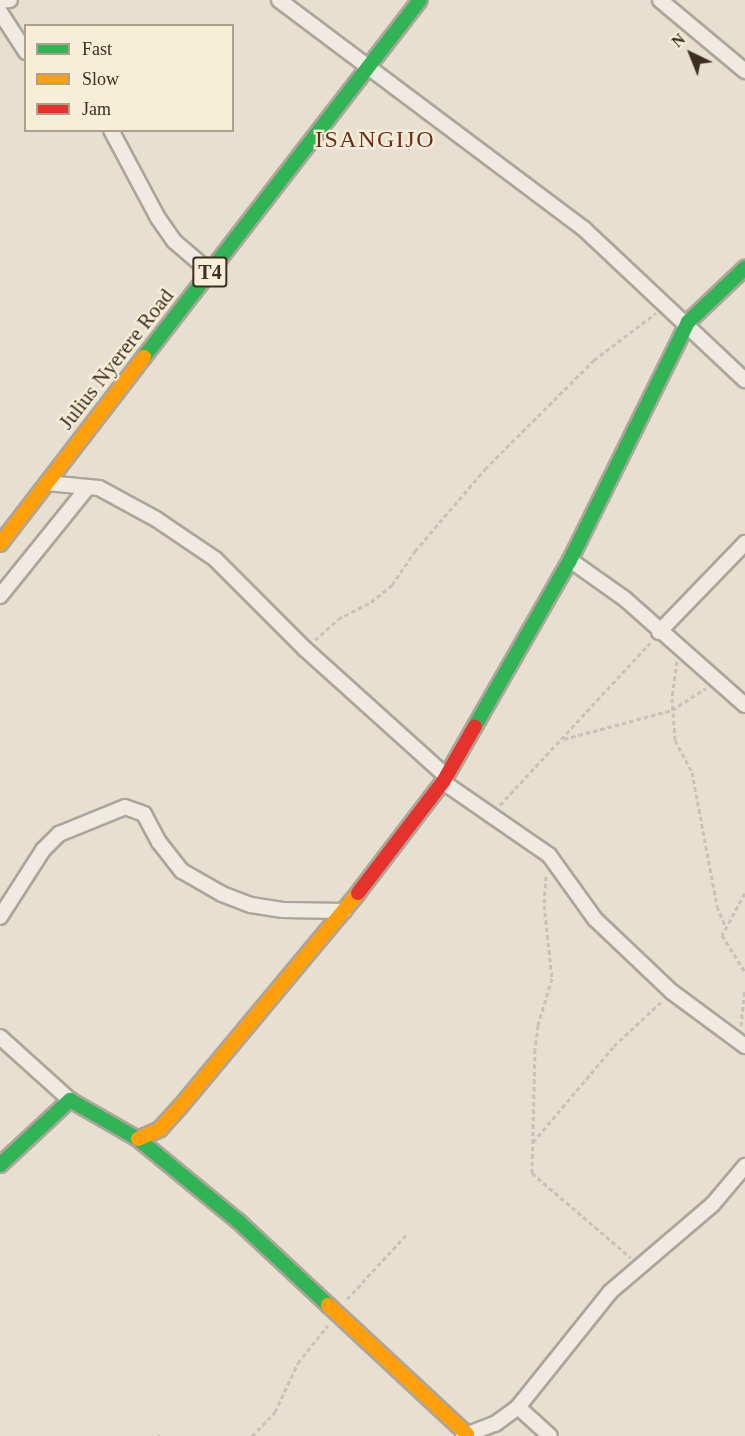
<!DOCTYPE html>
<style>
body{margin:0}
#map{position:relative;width:745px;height:1436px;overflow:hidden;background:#e7e0d1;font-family:"Times New Roman",serif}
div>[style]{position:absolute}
.path>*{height:3px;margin-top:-1.5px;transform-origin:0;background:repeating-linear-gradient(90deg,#c8c2b9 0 4.5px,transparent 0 7.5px)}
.roads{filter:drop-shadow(2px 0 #ada599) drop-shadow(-2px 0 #ada599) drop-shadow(0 2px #ada599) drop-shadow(0 -2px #ada599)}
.street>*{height:14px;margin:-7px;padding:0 7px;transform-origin:7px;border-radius:7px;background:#efebe3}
.fast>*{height:14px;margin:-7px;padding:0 7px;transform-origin:7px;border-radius:7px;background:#30b455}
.slow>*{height:14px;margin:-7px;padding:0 7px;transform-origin:7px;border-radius:7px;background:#ff9f0a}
.jam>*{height:14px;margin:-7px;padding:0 7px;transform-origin:7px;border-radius:7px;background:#e5322d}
span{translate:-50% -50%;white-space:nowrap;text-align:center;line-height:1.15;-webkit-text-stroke:4.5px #f7eed8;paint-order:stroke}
.shield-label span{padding:2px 4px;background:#f7eed8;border:2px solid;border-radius:4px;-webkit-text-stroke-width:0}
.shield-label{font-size:20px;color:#3d2e20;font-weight:700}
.street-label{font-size:21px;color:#3d2e20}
.quarter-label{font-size:24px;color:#6b2e1e;letter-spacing:1.5px}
.legend{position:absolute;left:24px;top:24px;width:210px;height:108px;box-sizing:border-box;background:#f7eed8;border:2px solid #ada18e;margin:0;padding:8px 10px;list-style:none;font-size:18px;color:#3d2e20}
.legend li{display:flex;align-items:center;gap:12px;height:30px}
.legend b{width:30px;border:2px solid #ada18e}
.north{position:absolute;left:661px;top:24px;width:60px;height:60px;-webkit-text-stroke:4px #f7eed8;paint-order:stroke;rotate:317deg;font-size:16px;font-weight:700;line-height:24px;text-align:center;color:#3d2e20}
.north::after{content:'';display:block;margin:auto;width:21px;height:27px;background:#3d2e20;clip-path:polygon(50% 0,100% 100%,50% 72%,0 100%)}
</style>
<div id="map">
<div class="path">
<div style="left:315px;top:640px;width:31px;rotate:-42deg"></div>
<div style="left:338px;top:619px;width:37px;rotate:-27deg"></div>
<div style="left:371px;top:602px;width:27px;rotate:-39deg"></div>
<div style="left:392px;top:585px;width:41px;rotate:-55.9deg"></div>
<div style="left:415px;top:551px;width:108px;rotate:-49.5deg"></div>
<div style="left:485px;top:469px;width:154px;rotate:-45deg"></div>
<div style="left:594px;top:360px;width:78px;rotate:-37.2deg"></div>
<div style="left:677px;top:661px;width:37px;rotate:98deg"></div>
<div style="left:672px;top:698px;width:42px;rotate:85.9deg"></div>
<div style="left:675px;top:740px;width:36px;rotate:62deg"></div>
<div style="left:692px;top:772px;width:136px;rotate:79.4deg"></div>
<div style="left:717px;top:906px;width:22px;rotate:68deg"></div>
<div style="left:564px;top:739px;width:112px;rotate:-15deg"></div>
<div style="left:672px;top:710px;width:40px;rotate:-32.9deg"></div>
<div style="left:500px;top:805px;width:221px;rotate:-47.2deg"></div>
<div style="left:546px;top:876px;width:29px;rotate:94deg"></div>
<div style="left:544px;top:905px;width:73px;rotate:83.7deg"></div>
<div style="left:552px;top:978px;width:49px;rotate:106.6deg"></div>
<div style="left:538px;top:1025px;width:24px;rotate:97deg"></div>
<div style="left:535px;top:1049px;width:124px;rotate:91.4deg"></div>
<div style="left:532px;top:1173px;width:130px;rotate:40.6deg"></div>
<div style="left:745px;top:893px;width:48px;rotate:118.7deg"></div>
<div style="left:722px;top:935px;width:44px;rotate:58.1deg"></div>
<div style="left:741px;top:1026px;width:37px;rotate:-84deg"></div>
<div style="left:533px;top:1142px;width:126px;rotate:-49.8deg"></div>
<div style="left:614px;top:1046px;width:66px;rotate:-43.2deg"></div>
<div style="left:347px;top:1299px;width:88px;rotate:-47.3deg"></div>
<div style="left:158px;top:1436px;width:2px"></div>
<div style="left:252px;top:1436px;width:33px;rotate:-46deg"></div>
<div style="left:275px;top:1412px;width:54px;rotate:-64.9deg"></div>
<div style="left:298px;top:1363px;width:48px;rotate:-51.7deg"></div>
</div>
<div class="roads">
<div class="street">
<div style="left:279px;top:0;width:381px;rotate:36.9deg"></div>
<div style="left:584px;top:229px;width:221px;rotate:43.2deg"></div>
<div style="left:660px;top:0;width:111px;rotate:39.9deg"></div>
<div style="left:0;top:1px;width:10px;rotate:-6deg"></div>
<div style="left:0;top:12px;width:48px;rotate:57deg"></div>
<div style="left:111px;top:130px;width:100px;rotate:61.9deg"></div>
<div style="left:158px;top:218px;width:28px;rotate:55deg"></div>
<div style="left:174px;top:241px;width:48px;rotate:40.7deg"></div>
<div style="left:47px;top:483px;width:52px;rotate:5.5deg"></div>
<div style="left:99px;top:488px;width:65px;rotate:28.5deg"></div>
<div style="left:156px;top:519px;width:71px;rotate:34.1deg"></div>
<div style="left:215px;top:559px;width:127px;rotate:45deg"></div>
<div style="left:305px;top:649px;width:188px;rotate:42deg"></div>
<div style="left:570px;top:560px;width:67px;rotate:35.3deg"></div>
<div style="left:625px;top:599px;width:160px;rotate:41.5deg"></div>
<div style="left:0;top:596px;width:140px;rotate:-51.1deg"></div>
<div style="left:659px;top:632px;width:124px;rotate:-46deg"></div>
<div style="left:443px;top:782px;width:129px;rotate:34.6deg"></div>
<div style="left:549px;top:855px;width:79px;rotate:54.3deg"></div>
<div style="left:595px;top:919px;width:106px;rotate:43.5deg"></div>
<div style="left:672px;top:992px;width:91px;rotate:36.5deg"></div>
<div style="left:0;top:917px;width:80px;rotate:-57.3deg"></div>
<div style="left:43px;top:850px;width:23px;rotate:-45deg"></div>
<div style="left:59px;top:834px;width:71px;rotate:-22.2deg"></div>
<div style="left:125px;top:807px;width:20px;rotate:20deg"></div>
<div style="left:144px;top:814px;width:32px;rotate:62deg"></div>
<div style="left:159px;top:842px;width:37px;rotate:52deg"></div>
<div style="left:182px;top:871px;width:46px;rotate:29.9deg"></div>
<div style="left:222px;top:894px;width:31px;rotate:21deg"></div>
<div style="left:251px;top:905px;width:32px;rotate:9deg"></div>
<div style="left:283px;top:910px;width:61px;rotate:0.9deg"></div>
<div style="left:0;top:1037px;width:94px;rotate:42deg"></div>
<div style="left:518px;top:1407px;width:43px;rotate:42.2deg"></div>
<div style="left:463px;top:1436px;width:34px;rotate:-21deg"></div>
<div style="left:495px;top:1424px;width:29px;rotate:-36deg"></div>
<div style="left:518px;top:1407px;width:147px;rotate:-51.3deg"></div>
<div style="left:610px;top:1292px;width:135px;rotate:-40.5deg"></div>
<div style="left:713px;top:1204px;width:50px;rotate:-49.9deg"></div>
</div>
<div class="fast">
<div style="left:144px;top:357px;width:451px;rotate:-52.3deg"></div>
<div style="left:475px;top:726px;width:191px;rotate:-60.2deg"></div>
<div style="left:570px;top:560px;width:266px;rotate:-63.6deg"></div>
<div style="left:688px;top:322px;width:79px;rotate:-43.5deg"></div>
<div style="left:0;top:1165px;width:96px;rotate:-42.9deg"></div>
<div style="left:70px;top:1100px;width:78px;rotate:29.8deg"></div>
<div style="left:138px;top:1139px;width:129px;rotate:39.4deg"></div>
<div style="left:238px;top:1221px;width:123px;rotate:43deg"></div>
</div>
<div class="slow">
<div style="left:0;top:544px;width:236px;rotate:-52.4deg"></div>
<div style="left:138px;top:1139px;width:24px;rotate:-24deg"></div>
<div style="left:160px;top:1129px;width:30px;rotate:-48deg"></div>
<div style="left:180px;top:1107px;width:278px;rotate:-50.2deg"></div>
<div style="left:328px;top:1305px;width:190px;rotate:42.9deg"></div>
</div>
<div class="jam">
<div style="left:358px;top:893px;width:140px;rotate:-52.6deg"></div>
<div style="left:443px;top:782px;width:64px;rotate:-60.3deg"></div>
</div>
</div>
<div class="shield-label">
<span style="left:210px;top:272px">T4</span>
</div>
<div class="street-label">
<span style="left:116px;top:359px;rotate:-52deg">Julius Nyerere Road</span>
</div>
<div class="quarter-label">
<span style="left:375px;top:140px">ISANGIJO</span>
</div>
<ul class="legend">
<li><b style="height:8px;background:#30b455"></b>Fast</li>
<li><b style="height:8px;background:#ff9f0a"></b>Slow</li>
<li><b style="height:8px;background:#e5322d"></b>Jam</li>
</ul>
<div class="north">N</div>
</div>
